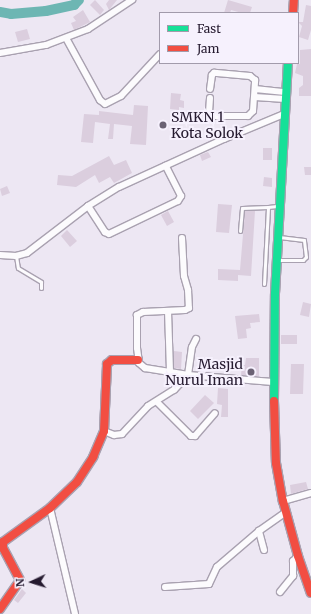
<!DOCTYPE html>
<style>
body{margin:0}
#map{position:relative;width:311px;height:614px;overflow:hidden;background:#ede7f3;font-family:Merriweather,serif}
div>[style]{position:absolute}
.river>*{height:10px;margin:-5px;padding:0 5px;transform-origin:5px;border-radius:5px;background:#6db6b3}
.building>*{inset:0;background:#dbcede}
.roads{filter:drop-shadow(1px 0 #a9a1b0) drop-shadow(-1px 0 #a9a1b0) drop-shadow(0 1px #a9a1b0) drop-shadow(0 -1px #a9a1b0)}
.lane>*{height:3px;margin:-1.5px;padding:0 1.5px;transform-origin:1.5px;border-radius:1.5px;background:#fcfbfd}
.street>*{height:6px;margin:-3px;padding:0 3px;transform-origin:3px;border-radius:3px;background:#fcfbfd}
.fast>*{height:8px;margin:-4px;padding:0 4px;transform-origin:4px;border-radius:4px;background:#16e098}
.jam>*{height:8px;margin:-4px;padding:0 4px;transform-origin:4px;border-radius:4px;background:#f24e42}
.dots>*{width:11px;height:11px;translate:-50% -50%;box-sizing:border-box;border:2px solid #f6f1fd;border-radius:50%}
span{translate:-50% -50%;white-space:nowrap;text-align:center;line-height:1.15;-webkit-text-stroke:4px #f6f1fd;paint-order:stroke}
.poi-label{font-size:14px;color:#251a2f}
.left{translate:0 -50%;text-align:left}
.right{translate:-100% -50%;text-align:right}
.legend{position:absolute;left:159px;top:12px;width:140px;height:52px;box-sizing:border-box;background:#f6f1fd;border:1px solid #a29bab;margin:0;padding:5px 7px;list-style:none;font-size:12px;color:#251a2f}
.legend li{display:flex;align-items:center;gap:8px;height:20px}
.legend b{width:20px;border:1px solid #a29bab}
.north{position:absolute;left:12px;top:562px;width:40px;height:40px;-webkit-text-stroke:3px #f6f1fd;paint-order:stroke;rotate:266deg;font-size:11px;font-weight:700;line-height:16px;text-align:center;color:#251a2f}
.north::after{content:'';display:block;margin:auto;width:14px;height:18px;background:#251a2f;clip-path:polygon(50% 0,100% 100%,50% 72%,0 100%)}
</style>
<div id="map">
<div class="river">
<div style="left:0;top:12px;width:11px;rotate:10deg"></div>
<div style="left:11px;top:14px;width:35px;rotate:-5deg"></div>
<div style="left:46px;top:11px;width:29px;rotate:-12deg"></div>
<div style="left:74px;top:5px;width:7px;rotate:-45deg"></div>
</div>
<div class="building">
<div style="clip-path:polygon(95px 0,104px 10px,100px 15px,90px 5px)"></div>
<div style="clip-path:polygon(109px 0,117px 0,109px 10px,106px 4px)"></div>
<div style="clip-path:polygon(228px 0,252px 7px,250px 13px,242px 13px,231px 10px,230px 13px,224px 13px)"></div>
<div style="clip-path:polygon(306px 5px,311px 6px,311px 30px,308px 40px,299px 37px,302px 26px,298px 22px,303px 22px)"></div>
<div style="clip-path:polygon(83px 10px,90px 22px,74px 30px,71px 23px,76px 21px,73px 17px)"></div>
<div style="clip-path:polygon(27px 29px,30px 39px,18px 42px,15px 32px)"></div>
<div style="clip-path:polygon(311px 49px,311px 96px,299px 96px,299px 88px,303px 85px,303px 76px,295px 73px,297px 64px,300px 64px,300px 50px)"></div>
<div style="clip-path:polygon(171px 93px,181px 94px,180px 100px,184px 101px,184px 108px,179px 107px,179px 110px,170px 109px)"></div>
<div style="clip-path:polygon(134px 105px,148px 106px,146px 145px,130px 144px,132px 126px,114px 124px,113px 139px,108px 139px,110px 124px,95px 122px,93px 143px,81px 142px,84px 114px,99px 115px,99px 111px,133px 115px)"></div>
<div style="clip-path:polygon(263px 148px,272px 148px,272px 160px,263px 160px)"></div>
<div style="clip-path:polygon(208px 152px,211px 157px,202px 161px,200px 155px)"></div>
<div style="clip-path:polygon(109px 156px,114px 165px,126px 160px,132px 173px,114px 183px,110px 177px,99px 183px,95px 175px,76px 187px,57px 185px,58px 175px,72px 176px)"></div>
<div style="clip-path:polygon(304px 167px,311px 167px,311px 175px,305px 175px)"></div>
<div style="clip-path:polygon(264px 177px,272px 178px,272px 187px,263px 186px)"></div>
<div style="clip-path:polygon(7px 186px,10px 193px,2px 196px,0 189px)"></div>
<div style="clip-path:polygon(218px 204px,232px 205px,229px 233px,216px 232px)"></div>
<div style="clip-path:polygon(168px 211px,174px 222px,167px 226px,161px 215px)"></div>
<div style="clip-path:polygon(245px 211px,255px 211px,251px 276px,238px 275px,238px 281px,218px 280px,218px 269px,240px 270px)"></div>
<div style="clip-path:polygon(67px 230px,77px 241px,70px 247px,61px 236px)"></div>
<div style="clip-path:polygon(303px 302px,311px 304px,309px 317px,300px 315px)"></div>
<div style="clip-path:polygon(259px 314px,260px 322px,250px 323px,251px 328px,246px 329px,247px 338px,238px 339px,235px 316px)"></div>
<div style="clip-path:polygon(281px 335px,297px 335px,297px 344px,281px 344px)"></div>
<div style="clip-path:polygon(174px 351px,182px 352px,181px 369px,174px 368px)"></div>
<div style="clip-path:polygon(246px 358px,259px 358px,259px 376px,241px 375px,242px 365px,245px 365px)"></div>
<div style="clip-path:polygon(291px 364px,304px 364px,303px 394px,290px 394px)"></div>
<div style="clip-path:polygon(218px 388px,228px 389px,228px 417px,221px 417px,222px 405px,217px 404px)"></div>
<div style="clip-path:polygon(205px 395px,214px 403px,198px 419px,190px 411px)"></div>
<div style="clip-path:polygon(306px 482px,308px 489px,291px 494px,290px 485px)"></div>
<div style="clip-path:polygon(22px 589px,26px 593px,18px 603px,14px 600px)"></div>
</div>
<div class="roads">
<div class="lane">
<div style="left:240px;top:231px;width:23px;rotate:-85deg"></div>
<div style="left:242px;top:208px;width:26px;rotate:-2deg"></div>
<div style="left:16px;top:256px;width:12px;rotate:81deg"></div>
<div style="left:18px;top:268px;width:27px;rotate:31deg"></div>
<div style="left:41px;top:282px;width:6px;rotate:90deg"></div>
<div style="left:279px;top:260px;width:24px"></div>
<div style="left:303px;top:260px;width:4px;rotate:-45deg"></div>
<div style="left:306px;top:257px;width:17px;rotate:-97deg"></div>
<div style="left:304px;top:240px;width:23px;rotate:-173deg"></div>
<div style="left:264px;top:284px;width:77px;rotate:-87deg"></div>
<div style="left:268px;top:207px;width:9px;rotate:-6deg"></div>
</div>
<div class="street">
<div style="left:66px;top:38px;width:71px;rotate:61.3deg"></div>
<div style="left:100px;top:100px;width:6px;rotate:39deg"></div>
<div style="left:105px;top:104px;width:18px;rotate:-27deg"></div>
<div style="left:121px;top:96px;width:57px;rotate:-47.1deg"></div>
<div style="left:0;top:53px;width:47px;rotate:-9.9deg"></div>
<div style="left:46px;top:45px;width:45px;rotate:-20.9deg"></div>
<div style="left:88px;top:29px;width:53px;rotate:-33.4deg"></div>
<div style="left:255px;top:89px;width:30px;rotate:6deg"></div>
<div style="left:255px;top:97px;width:30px;rotate:4deg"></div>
<div style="left:210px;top:98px;width:15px;rotate:94deg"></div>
<div style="left:209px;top:113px;width:4px;rotate:56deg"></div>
<div style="left:211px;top:116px;width:37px"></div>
<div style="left:248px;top:116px;width:7px;rotate:-45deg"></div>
<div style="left:253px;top:111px;width:31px;rotate:-86deg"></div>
<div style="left:255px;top:80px;width:6px;rotate:-141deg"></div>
<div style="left:250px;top:76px;width:36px;rotate:-175deg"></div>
<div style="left:214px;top:73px;width:3px;rotate:135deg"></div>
<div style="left:212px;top:75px;width:14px;rotate:98deg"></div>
<div style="left:88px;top:206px;width:31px;rotate:57deg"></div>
<div style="left:105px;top:232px;width:4px;rotate:27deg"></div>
<div style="left:109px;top:234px;width:76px;rotate:-25.6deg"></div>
<div style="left:178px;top:201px;width:6px;rotate:-59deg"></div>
<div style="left:181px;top:196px;width:34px;rotate:-117deg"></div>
<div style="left:182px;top:238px;width:38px;rotate:87deg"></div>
<div style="left:184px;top:276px;width:15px;rotate:74deg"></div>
<div style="left:188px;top:290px;width:18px;rotate:87deg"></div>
<div style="left:189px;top:308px;width:4px;rotate:153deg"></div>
<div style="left:185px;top:310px;width:42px;rotate:177.3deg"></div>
<div style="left:143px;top:312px;width:7px;rotate:153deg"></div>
<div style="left:137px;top:315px;width:33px;rotate:90deg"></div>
<div style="left:137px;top:348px;width:15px;rotate:82deg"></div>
<div style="left:139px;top:363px;width:8px;rotate:40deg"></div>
<div style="left:145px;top:368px;width:44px;rotate:9.2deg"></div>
<div style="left:188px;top:375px;width:85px;rotate:4.7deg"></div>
<div style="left:0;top:255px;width:16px;rotate:4deg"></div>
<div style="left:16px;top:256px;width:11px;rotate:-15deg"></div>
<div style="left:27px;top:253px;width:77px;rotate:-37.6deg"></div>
<div style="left:88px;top:206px;width:36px;rotate:-32deg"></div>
<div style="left:119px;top:187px;width:115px;rotate:-24.6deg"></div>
<div style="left:224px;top:139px;width:65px;rotate:-22.6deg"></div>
<div style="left:168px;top:311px;width:61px;rotate:88.1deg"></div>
<div style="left:157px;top:402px;width:48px;rotate:45deg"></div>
<div style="left:191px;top:436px;width:4px"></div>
<div style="left:195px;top:436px;width:30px;rotate:-49deg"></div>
<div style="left:104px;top:431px;width:11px;rotate:22deg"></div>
<div style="left:114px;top:435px;width:8px;rotate:-7deg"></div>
<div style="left:122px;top:434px;width:38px;rotate:-47deg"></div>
<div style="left:148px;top:406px;width:31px;rotate:-32deg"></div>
<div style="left:174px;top:390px;width:21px;rotate:-47deg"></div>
<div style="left:188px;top:375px;width:28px;rotate:-82deg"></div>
<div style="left:192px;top:347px;width:9px;rotate:-63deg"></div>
<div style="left:283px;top:501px;width:29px;rotate:-16deg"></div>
<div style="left:50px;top:508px;width:109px;rotate:76.7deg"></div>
<div style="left:264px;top:550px;width:20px;rotate:-105deg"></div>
<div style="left:259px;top:531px;width:33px;rotate:-35deg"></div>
<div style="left:165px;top:587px;width:44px;rotate:-3.9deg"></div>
<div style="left:209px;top:584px;width:19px;rotate:-65deg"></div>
<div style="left:217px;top:567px;width:55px;rotate:-40.6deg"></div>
<div style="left:280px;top:592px;width:21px;rotate:-51deg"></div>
<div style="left:293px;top:576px;width:15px;rotate:-90deg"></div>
<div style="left:293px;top:561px;width:7px;rotate:-45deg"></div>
</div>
<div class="fast">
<div style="left:274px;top:401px;width:107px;rotate:-89.5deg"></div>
<div style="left:275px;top:294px;width:231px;rotate:-86.8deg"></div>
</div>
<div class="jam">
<div style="left:293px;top:13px;width:13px;rotate:-86deg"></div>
<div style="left:274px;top:401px;width:62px;rotate:88.2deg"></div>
<div style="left:276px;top:463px;width:39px;rotate:80deg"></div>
<div style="left:283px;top:501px;width:57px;rotate:74.7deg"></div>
<div style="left:298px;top:556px;width:39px;rotate:71deg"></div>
<div style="left:0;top:609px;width:35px;rotate:-55deg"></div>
<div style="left:20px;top:580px;width:36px;rotate:-118deg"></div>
<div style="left:3px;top:548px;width:6px;rotate:-90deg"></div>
<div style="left:3px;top:542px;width:58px;rotate:-35.9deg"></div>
<div style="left:50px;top:508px;width:37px;rotate:-44deg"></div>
<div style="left:77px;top:482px;width:30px;rotate:-57deg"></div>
<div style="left:93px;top:457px;width:28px;rotate:-67deg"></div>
<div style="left:104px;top:431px;width:67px;rotate:-87.4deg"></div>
<div style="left:107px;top:364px;width:6px;rotate:-39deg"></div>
<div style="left:112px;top:360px;width:26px"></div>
</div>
</div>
<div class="dots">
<div style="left:163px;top:125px;background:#6b6274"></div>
<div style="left:251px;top:372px;background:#6b6274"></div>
</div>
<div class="poi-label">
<span class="left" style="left:171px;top:125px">SMKN 1<br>Kota Solok</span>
<span class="right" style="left:243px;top:372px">Masjid<br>Nurul Iman</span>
</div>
<ul class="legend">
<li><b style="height:5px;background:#16e098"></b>Fast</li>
<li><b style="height:5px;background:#f24e42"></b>Jam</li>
</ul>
<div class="north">N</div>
</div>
